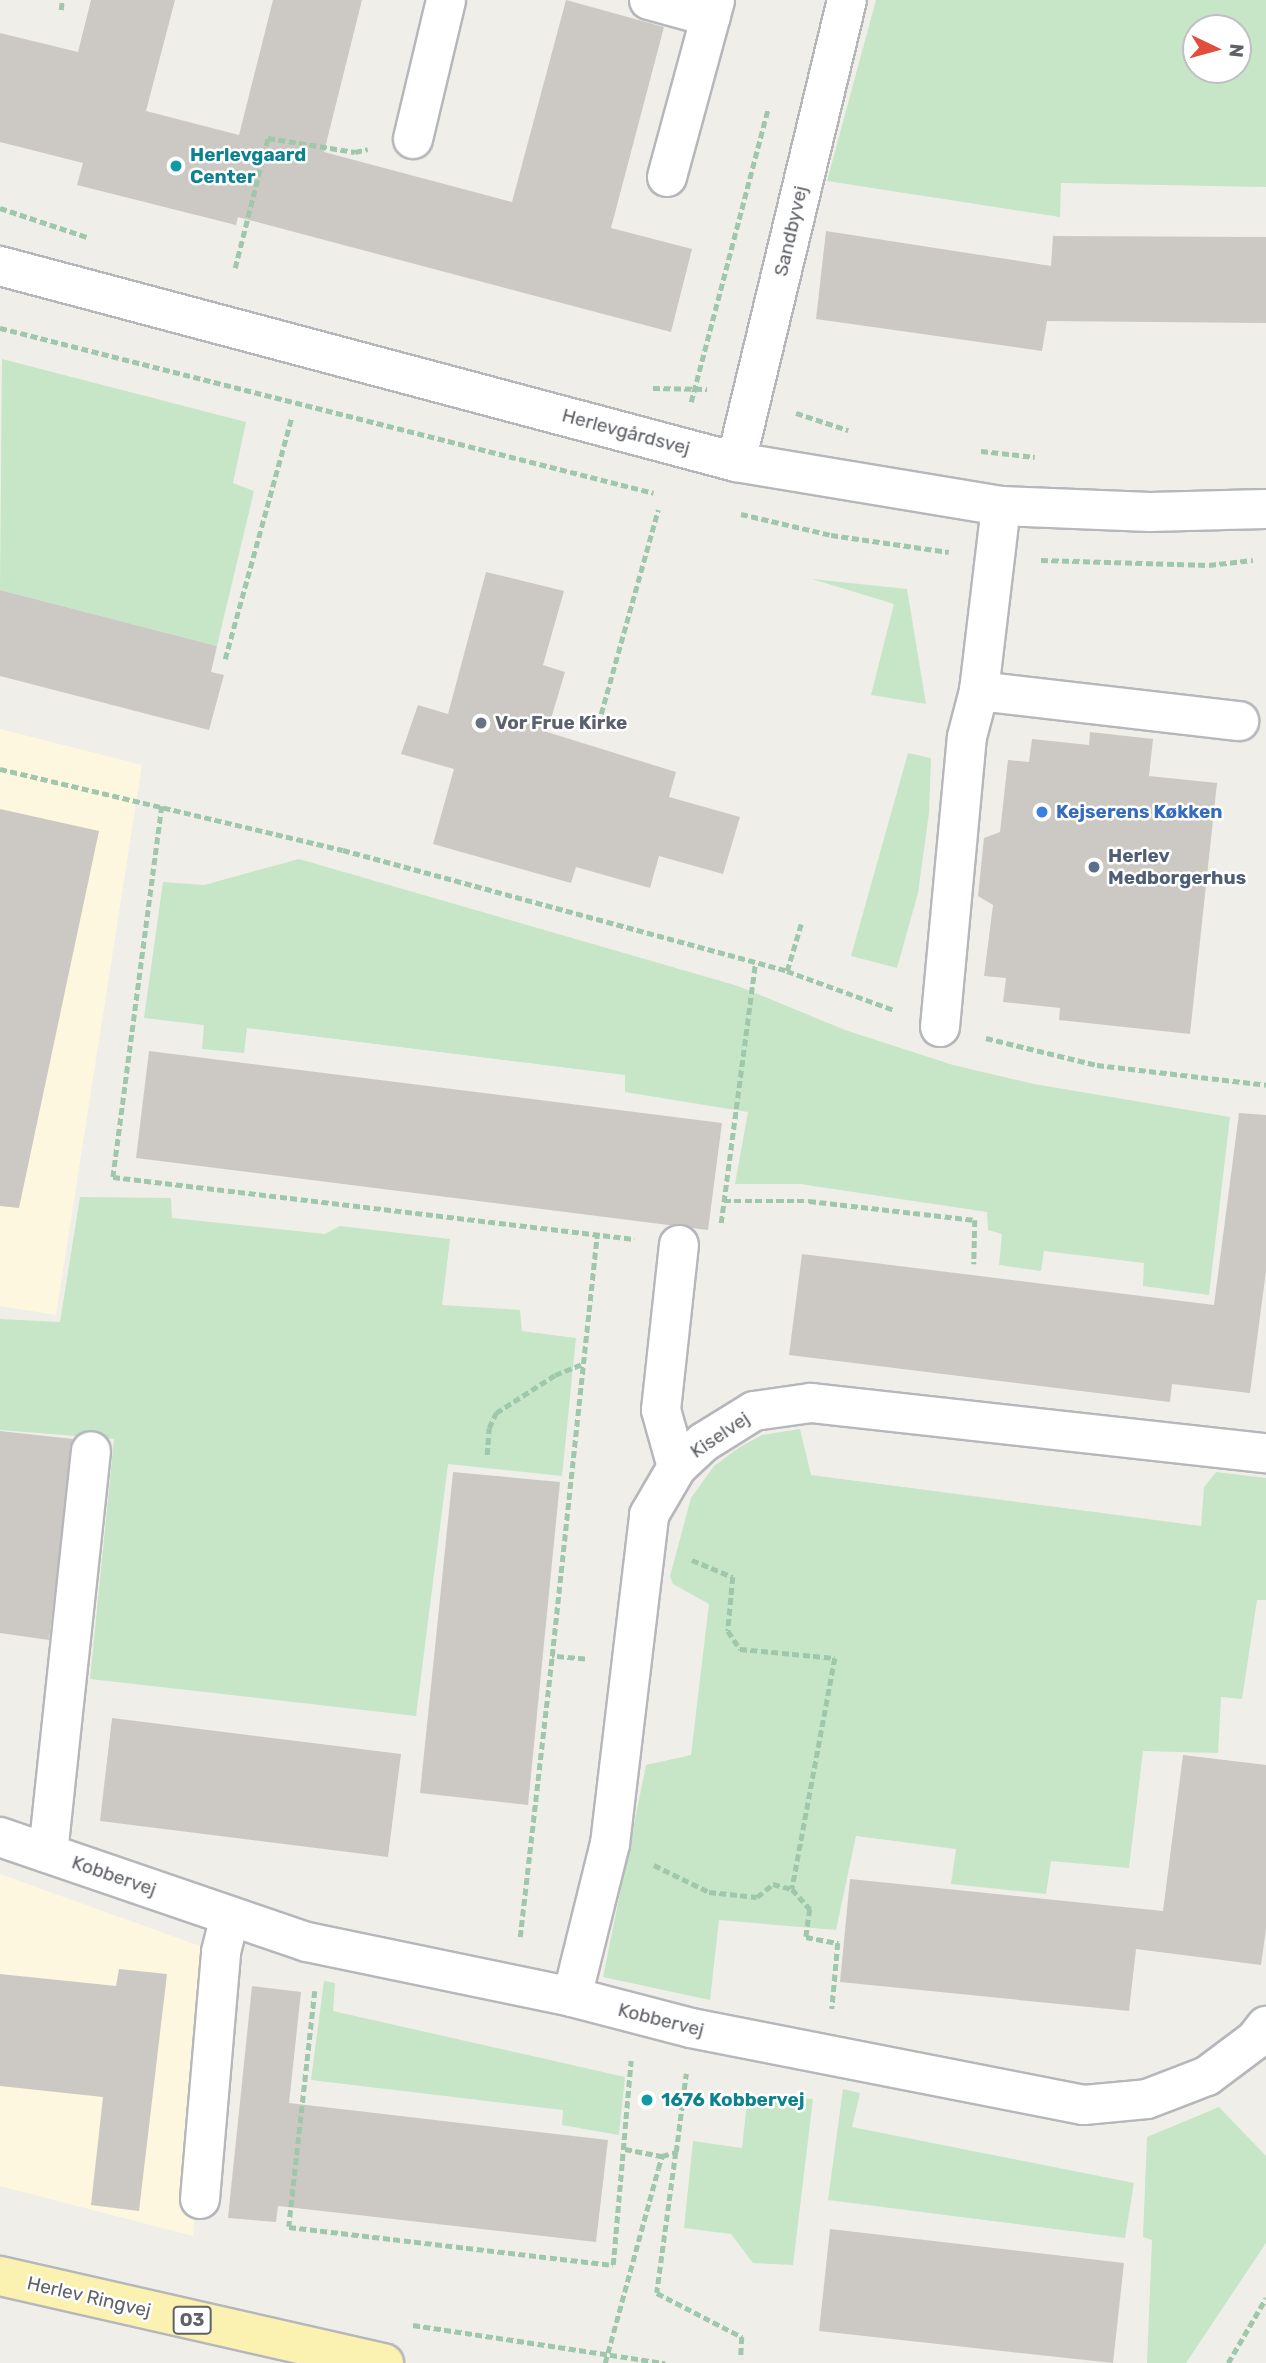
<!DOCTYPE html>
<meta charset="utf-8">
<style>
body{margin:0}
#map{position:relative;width:1266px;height:2363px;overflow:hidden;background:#f0eee8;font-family:Rubik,sans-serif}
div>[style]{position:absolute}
.commercial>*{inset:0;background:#fdf7e0}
.green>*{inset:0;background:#c6e6c7}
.building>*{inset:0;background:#ccc9c4}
.path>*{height:4.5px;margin-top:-2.25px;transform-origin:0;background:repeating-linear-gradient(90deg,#9fc7ac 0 7px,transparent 0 10.5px)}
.roads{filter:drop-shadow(2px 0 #b5b7bb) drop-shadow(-2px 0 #b5b7bb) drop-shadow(0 2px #b5b7bb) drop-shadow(0 -2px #b5b7bb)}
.minor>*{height:38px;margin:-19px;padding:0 19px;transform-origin:19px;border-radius:19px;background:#fff}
.major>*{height:38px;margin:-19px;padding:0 19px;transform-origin:19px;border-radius:19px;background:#fbf2b1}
.path-bridge>*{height:4.5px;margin-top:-2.25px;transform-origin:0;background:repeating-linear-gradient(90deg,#9fc7ac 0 7px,transparent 0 10.5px)}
.dots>*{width:19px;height:19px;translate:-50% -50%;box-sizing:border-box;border:4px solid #fff;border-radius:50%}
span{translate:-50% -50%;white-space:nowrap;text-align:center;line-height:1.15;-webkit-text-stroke:5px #fff;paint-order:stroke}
.shield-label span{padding:2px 5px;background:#fff;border:2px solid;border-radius:5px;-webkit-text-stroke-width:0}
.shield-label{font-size:18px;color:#5f6267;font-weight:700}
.culture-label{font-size:19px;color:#0d838f;font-weight:700}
.left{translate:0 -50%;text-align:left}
.street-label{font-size:19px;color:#5f6267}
.worship-label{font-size:19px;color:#5b616d;font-weight:700}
.shop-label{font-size:19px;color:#366cbe;font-weight:700}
.service-label{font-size:19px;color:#4e5e75;font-weight:700}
.north{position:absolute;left:1182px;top:14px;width:70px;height:70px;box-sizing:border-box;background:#fff;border:2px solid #bfc0c2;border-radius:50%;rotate:95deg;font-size:19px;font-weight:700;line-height:28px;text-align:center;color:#5f6267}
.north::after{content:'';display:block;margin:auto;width:24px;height:32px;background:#e24e3c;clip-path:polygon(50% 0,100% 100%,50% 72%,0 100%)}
</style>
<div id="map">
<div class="commercial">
<div style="clip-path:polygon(0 729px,142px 765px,56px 1315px,0 1306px)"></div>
<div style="clip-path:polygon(0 1874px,214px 1951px,193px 2236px,0 2186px)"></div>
</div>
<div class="green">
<div style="clip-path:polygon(evenodd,876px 0,1266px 0,1266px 187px,1061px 183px,1060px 217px,827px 181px,876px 0,1196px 28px,1238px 28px,1238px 70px,1196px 70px,1196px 28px)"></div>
<div style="clip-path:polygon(2px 359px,246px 422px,233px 483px,254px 491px,217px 646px,0 590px)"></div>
<div style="clip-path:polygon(812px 579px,907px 589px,926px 704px,871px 695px,894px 604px)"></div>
<div style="clip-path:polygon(908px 753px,931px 758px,929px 813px,918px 893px,897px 968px,851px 956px)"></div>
<div style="clip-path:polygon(299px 859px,738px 986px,845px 1030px,953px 1065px,1034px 1084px,1230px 1117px,1209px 1295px,1143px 1286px,1144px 1263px,1044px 1251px,1041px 1271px,999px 1265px,1002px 1234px,988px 1230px,987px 1212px,800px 1184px,735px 1184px,748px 1112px,625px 1092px,625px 1075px,247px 1028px,244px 1053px,202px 1049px,204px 1025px,144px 1018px,163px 882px,204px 885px)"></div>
<div style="clip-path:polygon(80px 1197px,171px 1198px,172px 1218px,325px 1234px,340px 1226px,450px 1239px,442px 1305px,520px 1310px,522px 1331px,576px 1338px,562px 1476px,448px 1464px,416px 1716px,90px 1679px,114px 1439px,0 1430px,0 1319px,60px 1322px)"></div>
<div style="clip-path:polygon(800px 1429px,811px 1475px,1201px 1526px,1204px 1487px,1216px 1472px,1266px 1478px,1266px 1600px,1257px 1600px,1242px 1699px,1221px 1697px,1218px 1753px,1143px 1751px,1129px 1868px,1051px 1861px,1046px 1894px,951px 1884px,956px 1849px,856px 1836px,836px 1930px,719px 1920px,710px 2000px,603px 1977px,646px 1765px,691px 1755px,709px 1604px,673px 1584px,670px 1576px,691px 1498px,714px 1466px,740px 1447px,762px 1435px)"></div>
<div style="clip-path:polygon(324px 1981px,335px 1983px,333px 2011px,625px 2077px,619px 2135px,562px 2125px,563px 2110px,311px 2080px)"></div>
<div style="clip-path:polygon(843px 2089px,860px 2093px,852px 2127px,1134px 2183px,1125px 2238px,828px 2200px)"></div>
<div style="clip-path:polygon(748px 2094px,813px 2099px,793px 2265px,753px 2263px,731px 2234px,684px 2228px,693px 2141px,742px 2148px)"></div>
<div style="clip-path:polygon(1219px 2107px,1266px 2156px,1266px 2243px,1186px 2363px,1147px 2363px,1152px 2240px,1143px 2237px,1147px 2137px)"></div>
</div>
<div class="building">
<div style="clip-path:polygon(91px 0,175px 0,146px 111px,239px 135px,273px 0,362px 0,324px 152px,512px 202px,566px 0,664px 27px,611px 228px,692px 249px,671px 332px,238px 217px,236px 225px,77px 185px,83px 163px,0 142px,0 33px,78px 52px)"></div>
<div style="clip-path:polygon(826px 231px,1051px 266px,1053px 236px,1266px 237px,1266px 323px,1047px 321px,1042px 351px,816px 319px)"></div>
<div style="clip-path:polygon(486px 572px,564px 591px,543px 665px,565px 672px,547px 732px,676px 772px,669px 797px,740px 817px,723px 874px,659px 856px,650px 888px,576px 867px,571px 883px,433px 844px,454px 769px,401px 754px,418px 705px,448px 714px)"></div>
<div style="clip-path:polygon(0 590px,217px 646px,211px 672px,224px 675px,209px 730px,0 676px)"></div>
<div style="clip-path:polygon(1090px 732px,1153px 739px,1149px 776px,1217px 783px,1190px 1034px,1059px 1020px,1060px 1008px,1003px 1002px,1006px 978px,984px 976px,993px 905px,978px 896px,984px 838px,1000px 832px,1008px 760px,1029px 762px,1032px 739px,1089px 745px)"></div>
<div style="clip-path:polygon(0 809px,99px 831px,19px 1208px,0 1206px)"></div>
<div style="clip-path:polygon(149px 1051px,722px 1123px,708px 1230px,136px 1158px)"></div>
<div style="clip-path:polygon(1239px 1113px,1266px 1115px,1266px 1271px,1250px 1393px,1172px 1384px,1170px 1402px,789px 1355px,802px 1254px,1214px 1305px)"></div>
<div style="clip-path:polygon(0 1431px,73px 1439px,49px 1640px,0 1633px)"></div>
<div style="clip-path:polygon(453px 1472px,560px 1482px,528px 1805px,420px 1793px)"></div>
<div style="clip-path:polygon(112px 1718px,401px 1754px,388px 1857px,100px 1821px)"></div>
<div style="clip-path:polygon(1183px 1755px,1266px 1765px,1266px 1929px,1261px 1965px,1136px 1949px,1129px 2011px,840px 1982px,850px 1879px,1163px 1911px)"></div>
<div style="clip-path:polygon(119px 1969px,167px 1974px,139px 2211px,91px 2205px,103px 2097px,0 2086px,0 1974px,116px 1986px)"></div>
<div style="clip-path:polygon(252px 1986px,301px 1992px,289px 2103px,608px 2140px,596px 2242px,278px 2206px,276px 2222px,228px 2218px)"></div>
<div style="clip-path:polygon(830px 2229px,1124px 2263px,1113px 2363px,819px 2331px)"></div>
</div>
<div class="path">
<div style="left:61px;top:10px;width:10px;rotate:-84deg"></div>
<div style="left:0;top:208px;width:92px;rotate:18.4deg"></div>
<div style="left:235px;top:268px;width:134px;rotate:-75.8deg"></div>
<div style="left:268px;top:138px;width:88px;rotate:9.1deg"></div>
<div style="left:355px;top:152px;width:13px;rotate:-13deg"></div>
<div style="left:0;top:328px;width:674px;rotate:14.16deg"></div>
<div style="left:653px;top:388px;width:54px;rotate:1.1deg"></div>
<div style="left:691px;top:402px;width:303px;rotate:-75.3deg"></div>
<div style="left:796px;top:413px;width:55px;rotate:18.1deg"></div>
<div style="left:981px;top:451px;width:54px;rotate:6.3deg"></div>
<div style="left:741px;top:514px;width:92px;rotate:13.1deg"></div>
<div style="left:831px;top:535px;width:119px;rotate:8.2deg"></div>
<div style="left:1041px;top:560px;width:168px;rotate:1.7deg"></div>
<div style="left:1209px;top:565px;width:44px;rotate:-6.5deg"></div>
<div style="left:225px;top:659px;width:252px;rotate:-74.6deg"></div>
<div style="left:601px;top:714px;width:212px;rotate:-74.4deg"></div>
<div style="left:0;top:769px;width:352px;rotate:13.3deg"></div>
<div style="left:343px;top:850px;width:460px;rotate:15.2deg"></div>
<div style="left:787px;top:971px;width:114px;rotate:20deg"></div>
<div style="left:162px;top:806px;width:374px;rotate:97.5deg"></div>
<div style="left:113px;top:1177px;width:525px;rotate:6.79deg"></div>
<div style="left:787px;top:971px;width:49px;rotate:-73.4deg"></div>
<div style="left:986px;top:1038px;width:114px;rotate:13.7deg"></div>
<div style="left:1097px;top:1065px;width:170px;rotate:6.7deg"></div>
<div style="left:724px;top:1201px;width:85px"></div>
<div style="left:809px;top:1201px;width:167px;rotate:6.5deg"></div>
<div style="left:975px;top:1220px;width:44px;rotate:91.3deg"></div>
<div style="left:721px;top:1223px;width:262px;rotate:-82.5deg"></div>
<div style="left:487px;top:1455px;width:27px;rotate:-86deg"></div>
<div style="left:489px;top:1428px;width:17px;rotate:-65deg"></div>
<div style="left:496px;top:1413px;width:70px;rotate:-32.8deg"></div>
<div style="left:555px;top:1375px;width:29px;rotate:-22deg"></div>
<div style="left:692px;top:1560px;width:44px;rotate:22.5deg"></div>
<div style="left:733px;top:1577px;width:54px;rotate:95.3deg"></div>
<div style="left:728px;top:1631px;width:22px;rotate:56deg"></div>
<div style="left:740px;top:1649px;width:95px;rotate:5.4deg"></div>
<div style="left:835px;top:1658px;width:235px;rotate:100.5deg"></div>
<div style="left:792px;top:1889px;width:27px;rotate:48deg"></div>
<div style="left:810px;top:1909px;width:28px;rotate:98deg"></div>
<div style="left:806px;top:1937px;width:33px;rotate:11deg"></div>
<div style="left:838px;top:1943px;width:66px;rotate:95.2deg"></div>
<div style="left:585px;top:1659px;width:33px;rotate:-175deg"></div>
<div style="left:552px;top:1656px;width:424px;rotate:-83.9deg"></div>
<div style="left:654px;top:1865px;width:61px;rotate:26.1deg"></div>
<div style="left:709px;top:1892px;width:48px;rotate:5.9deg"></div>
<div style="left:757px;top:1897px;width:21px;rotate:-39deg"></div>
<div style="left:773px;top:1884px;width:20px;rotate:15deg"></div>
<div style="left:520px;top:1937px;width:283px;rotate:-83.5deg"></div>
<div style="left:315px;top:1991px;width:237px;rotate:96.3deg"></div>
<div style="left:289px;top:2227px;width:326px;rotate:6.7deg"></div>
<div style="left:613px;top:2265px;width:205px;rotate:-85deg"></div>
<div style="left:625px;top:2149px;width:38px;rotate:11deg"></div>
<div style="left:676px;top:2152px;width:142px;rotate:97.7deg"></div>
<div style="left:657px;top:2293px;width:96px;rotate:27.4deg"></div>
<div style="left:742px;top:2337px;width:21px;rotate:93deg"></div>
<div style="left:658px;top:2169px;width:14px;rotate:-73deg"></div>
<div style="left:662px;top:2156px;width:15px;rotate:-16deg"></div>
<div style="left:676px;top:2152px;width:79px;rotate:-82.7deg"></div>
<div style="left:413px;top:2325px;width:255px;rotate:8.6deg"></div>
<div style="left:1228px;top:2363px;width:75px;rotate:-59.7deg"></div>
</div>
<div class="roads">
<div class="minor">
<div style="left:649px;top:0;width:64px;rotate:15.3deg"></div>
<div style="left:413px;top:139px;width:143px;rotate:-76.6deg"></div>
<div style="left:667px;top:177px;width:183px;rotate:-74.8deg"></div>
<div style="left:0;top:266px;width:762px;rotate:14.91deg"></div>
<div style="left:736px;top:462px;width:269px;rotate:9.4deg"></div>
<div style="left:1001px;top:506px;width:149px;rotate:2.3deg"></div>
<div style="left:1150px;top:512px;width:116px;rotate:-1.5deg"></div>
<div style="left:736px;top:462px;width:475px;rotate:-76.5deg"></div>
<div style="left:979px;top:691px;width:262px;rotate:6.6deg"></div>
<div style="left:940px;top:1027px;width:291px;rotate:-84.7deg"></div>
<div style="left:967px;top:737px;width:48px;rotate:-75.4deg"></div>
<div style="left:979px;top:691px;width:186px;rotate:-83.2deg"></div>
<div style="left:677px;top:1467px;width:59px;rotate:-105.7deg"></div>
<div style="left:661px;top:1410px;width:166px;rotate:-83.8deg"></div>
<div style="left:0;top:1837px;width:324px;rotate:18.9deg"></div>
<div style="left:307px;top:1942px;width:271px;rotate:11.7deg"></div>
<div style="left:572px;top:1997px;width:123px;rotate:14.6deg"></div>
<div style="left:691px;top:2028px;width:400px;rotate:11.1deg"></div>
<div style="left:1084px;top:2105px;width:63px;rotate:-5.4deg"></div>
<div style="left:1147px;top:2099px;width:64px;rotate:-21deg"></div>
<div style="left:1207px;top:2076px;width:60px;rotate:-36.9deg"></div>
<div style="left:1255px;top:2040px;width:18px;rotate:-52deg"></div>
<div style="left:48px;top:1853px;width:404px;rotate:-83.9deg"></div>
<div style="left:572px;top:1997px;width:158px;rotate:-76.1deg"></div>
<div style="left:610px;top:1844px;width:331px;rotate:-83.2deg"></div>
<div style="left:649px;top:1515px;width:56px;rotate:-59.7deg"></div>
<div style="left:677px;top:1467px;width:37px;rotate:-43deg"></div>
<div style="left:704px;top:1442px;width:59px;rotate:-31.8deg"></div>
<div style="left:754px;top:1411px;width:58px;rotate:-8deg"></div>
<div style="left:811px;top:1403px;width:458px;rotate:6.3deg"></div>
<div style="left:200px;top:2199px;width:248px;rotate:-85.1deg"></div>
<div style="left:221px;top:1952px;width:37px;rotate:-76deg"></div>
</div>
<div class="major">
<div style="left:0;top:2276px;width:394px;rotate:12.8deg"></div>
</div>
</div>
<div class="path-bridge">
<div style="left:605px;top:2363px;width:201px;rotate:-74.7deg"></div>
</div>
<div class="dots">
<div style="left:176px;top:166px;background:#0f9aa8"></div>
<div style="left:481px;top:723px;background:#6b7280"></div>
<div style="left:1042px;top:812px;background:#3f7fe0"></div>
<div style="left:1094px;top:867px;background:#5c6f8a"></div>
<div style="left:647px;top:2100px;background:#0f9aa8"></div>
</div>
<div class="shield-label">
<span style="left:192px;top:2320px">O3</span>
</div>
<div class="culture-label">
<span class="left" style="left:190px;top:166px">Herlevgaard<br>Center</span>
<span class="left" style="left:661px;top:2100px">1676 Kobbervej</span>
</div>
<div class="street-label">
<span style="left:791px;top:231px;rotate:-77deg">Sandbyvej</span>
<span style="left:626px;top:432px;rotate:15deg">Herlevgårdsvej</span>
<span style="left:720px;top:1435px;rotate:-34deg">Kiselvej</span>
<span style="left:114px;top:1876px;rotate:19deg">Kobbervej</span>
<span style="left:661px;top:2020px;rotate:14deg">Kobbervej</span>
<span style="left:89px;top:2297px;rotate:13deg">Herlev Ringvej</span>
</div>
<div class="worship-label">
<span class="left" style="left:495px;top:723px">Vor Frue Kirke</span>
</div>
<div class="shop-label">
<span class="left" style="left:1056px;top:812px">Kejserens Køkken</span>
</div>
<div class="service-label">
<span class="left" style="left:1108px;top:867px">Herlev<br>Medborgerhus</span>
</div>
<div class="north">N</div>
</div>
